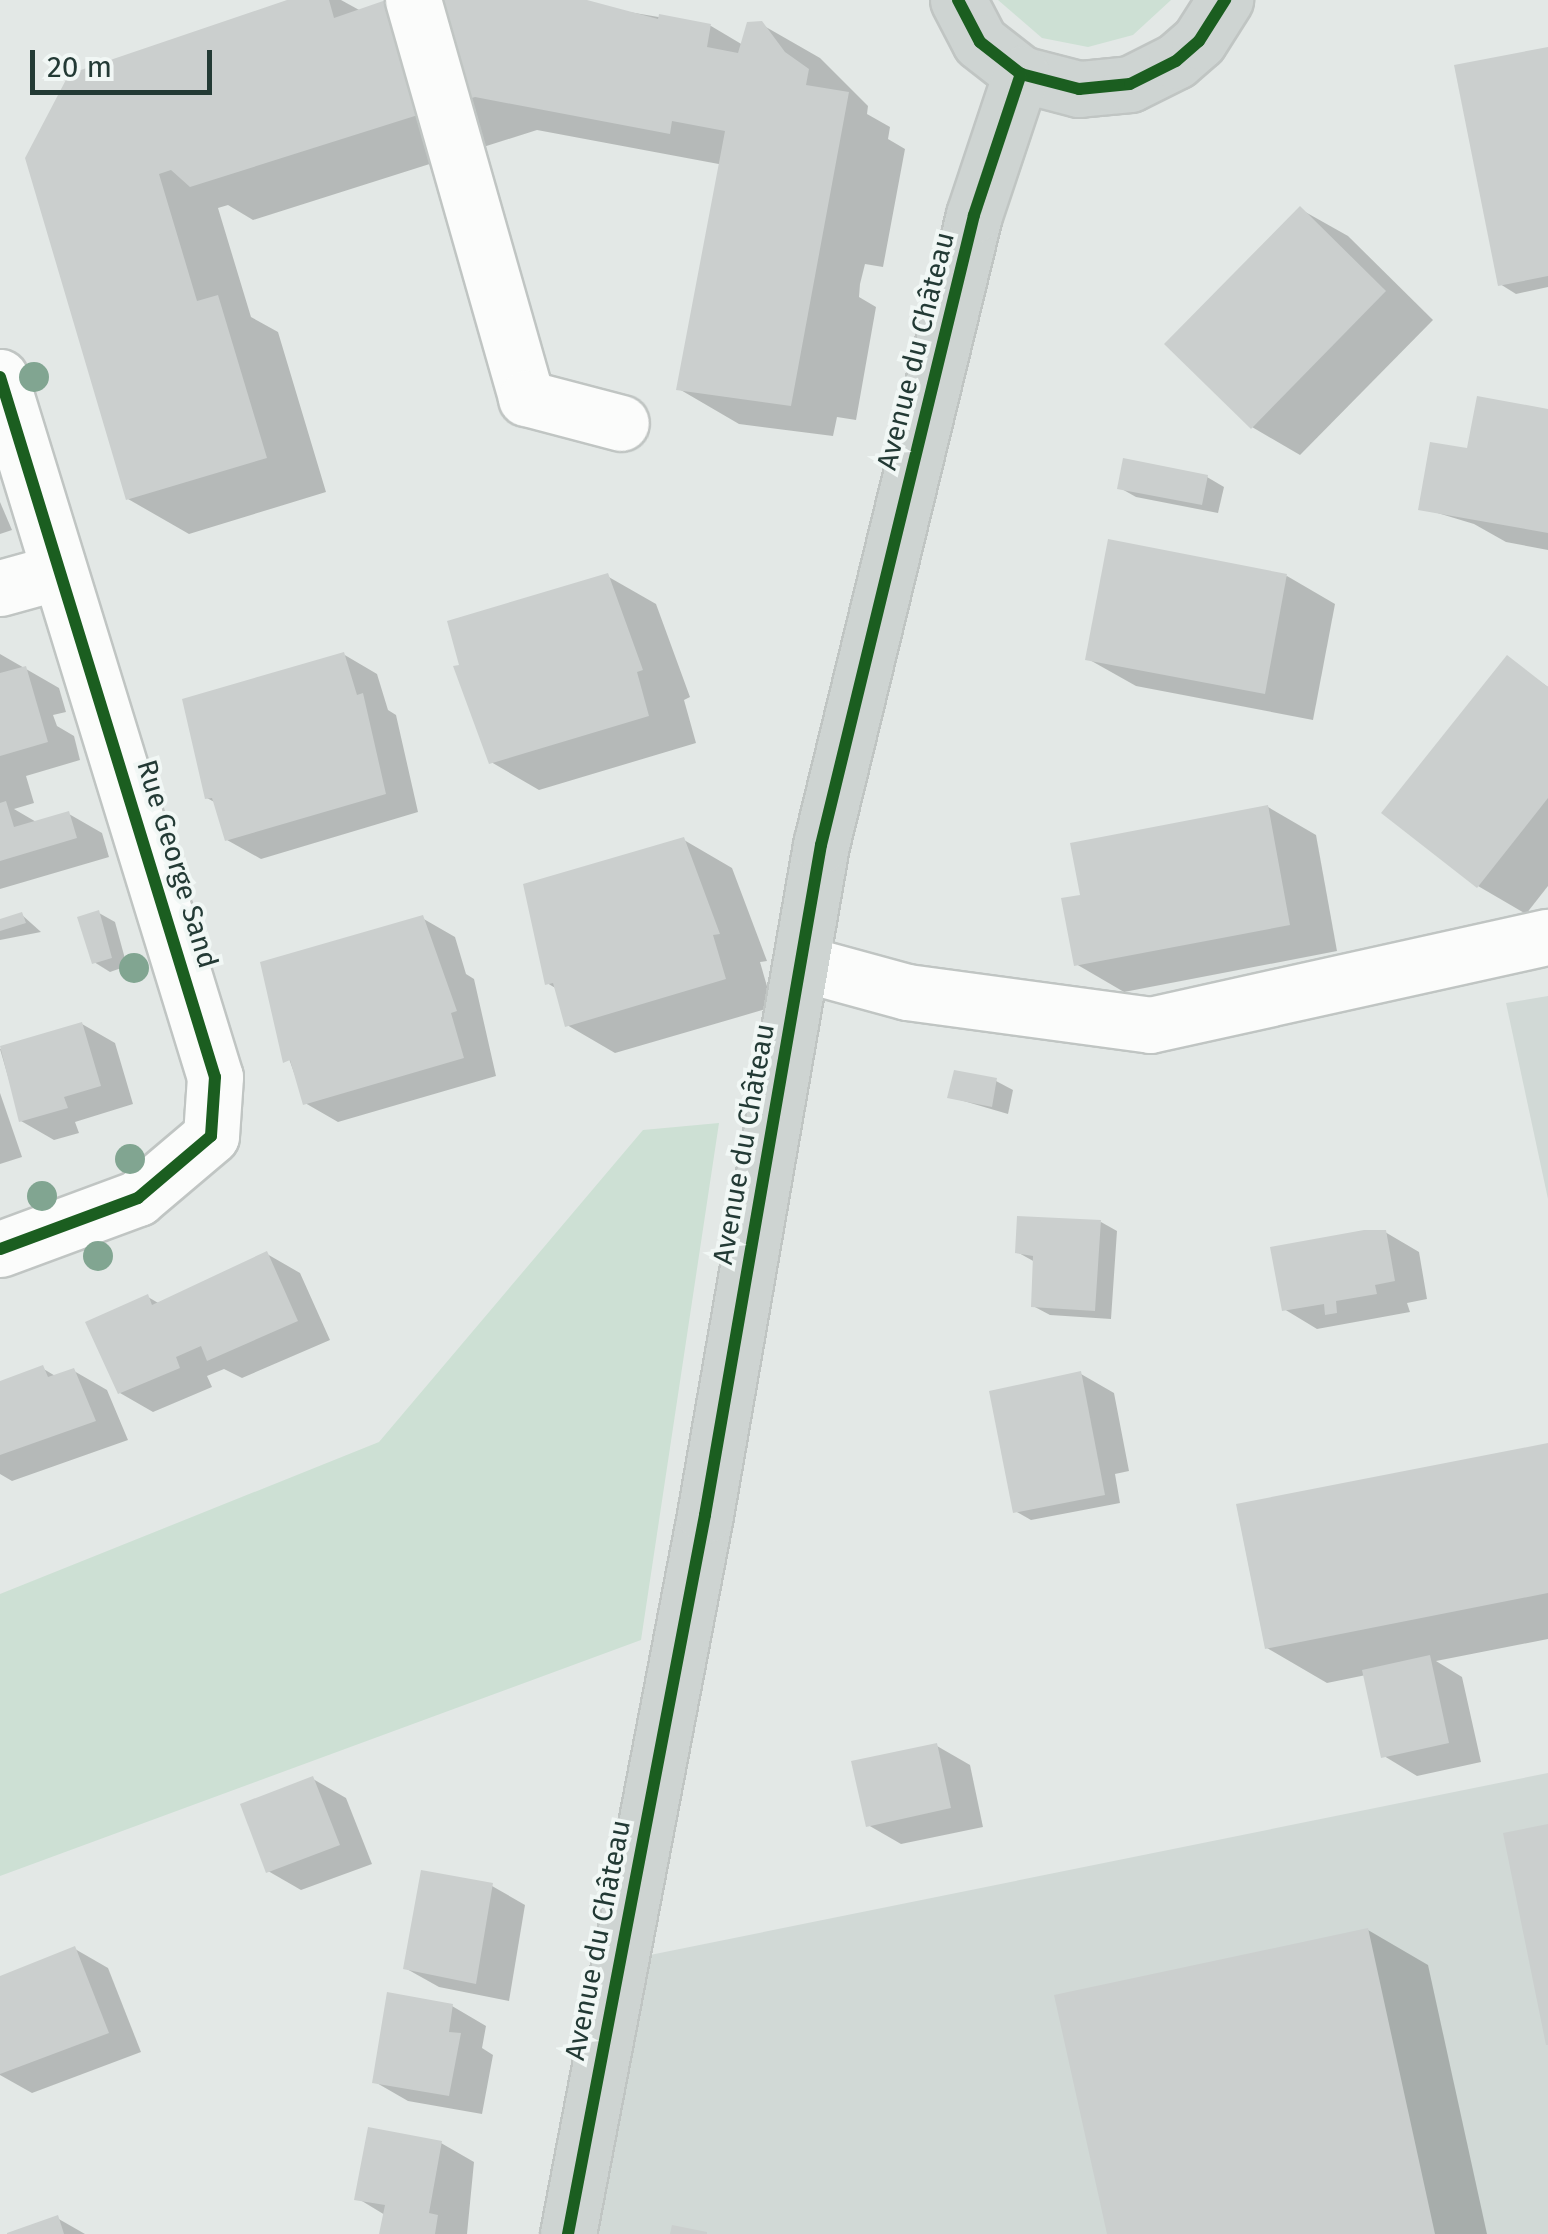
<!DOCTYPE html>
<meta charset="utf-8">
<style>
body{margin:0}
#map{position:relative;width:1548px;height:2234px;overflow:hidden;background:#e3e8e6;font-family:"Fira Sans",sans-serif}
div>[style]{position:absolute}
.built>*{inset:0;background:#d1d9d6}
.green>*{inset:0;background:#cde0d4}
.shadow>*{inset:0;background:#0003}
.building>*{inset:0;background:#cbcfce}
.roads{filter:drop-shadow(2px 0 #c0c5c3) drop-shadow(-2px 0 #c0c5c3) drop-shadow(0 2px #c0c5c3) drop-shadow(0 -2px #c0c5c3)}
.minor>*{height:55px;margin:-27.5px;padding:0 27.5px;transform-origin:27.5px;border-radius:27.5px;background:#fbfcfb}
.major>*{height:55px;margin:-27.5px;padding:0 27.5px;transform-origin:27.5px;border-radius:27.5px;background:#ced4d2}
.cycleway>*{height:12px;margin:-6px;padding:0 6px;transform-origin:6px;border-radius:6px;background:#1b5e20}
.trees>*{width:30px;height:30px;margin:-15px;border-radius:50%;background:#81a591}
span{translate:-50% -50%;white-space:nowrap;text-align:center;line-height:1.15;-webkit-text-stroke:8px #f1f7f5;paint-order:stroke}
.street-label{font-size:28px;color:#233a35}
.scale{position:absolute;left:30px;top:50px;width:182px;height:45px;box-sizing:border-box;border:5px solid #233a35;border-top:0;padding-left:12px;font-size:30px;line-height:35px;white-space:nowrap;color:#233a35;-webkit-text-stroke:8px #f1f7f5;paint-order:stroke}
</style>
<div id="map">
<div class="built">
<div style="clip-path:polygon(1548px 996px,1548px 1199px,1506px 1003px)"></div>
<div style="clip-path:polygon(1548px 1773px,1548px 2234px,592px 2234px,650px 1955px)"></div>
</div>
<div class="green">
<div style="clip-path:polygon(998px 0,1171px 0,1133px 35px,1088px 47px,1042px 38px)"></div>
<div style="clip-path:polygon(719px 1123px,641px 1640px,0 1876px,0 1594px,379px 1442px,643px 1130px)"></div>
</div>
<div class="shadow">
<div style="clip-path:polygon(295px 0,341px 0,361px 11px,559px 0,711px 26px,743px 45px,759px 23px,820px 58px,868px 106px,867px 114px,890px 127px,888px 139px,905px 149px,883px 267px,865px 264px,860px 284px,859px 297px,876px 307px,856px 420px,837px 417px,833px 436px,739px 424px,679px 389px,724px 165px,537px 130px,253px 220px,228px 205px,218px 208px,251px 317px,278px 332px,326px 492px,189px 534px,128px 499px,27px 158px)"></div>
<div style="clip-path:polygon(1548px 49px,1548px 287px,1516px 294px,1500px 284px)"></div>
<div style="clip-path:polygon(1300px 209px,1348px 236px,1433px 320px,1300px 455px,1252px 427px)"></div>
<div style="clip-path:polygon(1548px 411px,1548px 550px,1506px 542px,1474px 524px,1421px 508px,1469px 451px)"></div>
<div style="clip-path:polygon(1207px 477px,1224px 487px,1218px 513px,1136px 497px,1120px 488px)"></div>
<div style="clip-path:polygon(0 502px,12px 530px,0 534px)"></div>
<div style="clip-path:polygon(607px 576px,656px 604px,690px 697px,684px 700px,696px 743px,539px 790px,491px 762px)"></div>
<div style="clip-path:polygon(1287px 576px,1335px 604px,1313px 720px,1136px 686px,1088px 659px)"></div>
<div style="clip-path:polygon(0 654px,59px 688px,66px 712px,53px 715px,57px 726px,74px 736px,80px 760px,26px 776px,34px 803px,14px 809px,38px 823px,69px 814px,102px 833px,109px 857px,0 889px)"></div>
<div style="clip-path:polygon(343px 654px,377px 674px,388px 710px,396px 715px,418px 812px,261px 859px,227px 840px,216px 803px,207px 798px)"></div>
<div style="clip-path:polygon(1507px 658px,1548px 687px,1548px 886px,1526px 914px,1478px 886px)"></div>
<div style="clip-path:polygon(1268px 807px,1316px 835px,1337px 951px,1124px 992px,1076px 964px,1083px 897px)"></div>
<div style="clip-path:polygon(684px 840px,732px 868px,767px 961px,760px 962px,773px 1007px,615px 1053px,567px 1025px,557px 989px,547px 983px)"></div>
<div style="clip-path:polygon(99px 913px,115px 922px,127px 966px,110px 972px,94px 962px)"></div>
<div style="clip-path:polygon(22px 915px,41px 932px,0 940px,0 922px)"></div>
<div style="clip-path:polygon(422px 918px,455px 937px,466px 974px,474px 979px,496px 1076px,338px 1122px,305px 1103px,271px 1009px)"></div>
<div style="clip-path:polygon(82px 1024px,115px 1043px,133px 1104px,75px 1122px,79px 1133px,54px 1140px,21px 1121px,0 1049px)"></div>
<div style="clip-path:polygon(996px 1081px,1013px 1090px,1008px 1114px,950px 1097px)"></div>
<div style="clip-path:polygon(0 1093px,22px 1157px,0 1164px)"></div>
<div style="clip-path:polygon(1101px 1222px,1117px 1231px,1111px 1319px,1050px 1315px,1033px 1306px,1035px 1262px,1017px 1252px)"></div>
<div style="clip-path:polygon(1385px 1232px,1419px 1252px,1427px 1299px,1407px 1303px,1410px 1312px,1317px 1329px,1284px 1309px)"></div>
<div style="clip-path:polygon(267px 1254px,300px 1273px,330px 1340px,242px 1378px,224px 1369px,207px 1376px,212px 1387px,153px 1412px,120px 1393px,148px 1297px,160px 1304px)"></div>
<div style="clip-path:polygon(42px 1368px,57px 1377px,74px 1371px,107px 1390px,128px 1440px,12px 1481px,0 1474px,0 1384px)"></div>
<div style="clip-path:polygon(1081px 1374px,1114px 1393px,1129px 1471px,1115px 1474px,1120px 1503px,1031px 1520px,1015px 1511px)"></div>
<div style="clip-path:polygon(1548px 1446px,1548px 1639px,1436px 1661px,1462px 1677px,1481px 1762px,1417px 1776px,1384px 1756px,1366px 1675px,1327px 1683px,1267px 1648px)"></div>
<div style="clip-path:polygon(937px 1746px,970px 1765px,983px 1827px,901px 1844px,868px 1825px)"></div>
<div style="clip-path:polygon(313px 1779px,346px 1798px,372px 1864px,301px 1890px,268px 1871px)"></div>
<div style="clip-path:polygon(492px 1886px,525px 1905px,509px 2001px,439px 1987px,405px 1968px)"></div>
<div style="clip-path:polygon(1368px 1930px,1428px 1965px,1487px 2234px,1110px 2234px)"></div>
<div style="clip-path:polygon(75px 1949px,108px 1968px,141px 2052px,32px 2093px,0 2075px,0 1978px)"></div>
<div style="clip-path:polygon(452px 2006px,486px 2026px,482px 2048px,493px 2055px,482px 2114px,408px 2101px,375px 2082px)"></div>
<div style="clip-path:polygon(441px 2143px,474px 2162px,467px 2234px,381px 2234px,385px 2215px,357px 2198px)"></div>
<div style="clip-path:polygon(57px 2218px,85px 2234px,13px 2234px)"></div>
</div>
<div class="building">
<div style="clip-path:polygon(287px 0,329px 0,334px 18px,386px 0,587px 0,658px 19px,659px 14px,711px 24px,707px 47px,738px 53px,747px 22px,762px 21px,785px 52px,809px 69px,806px 85px,849px 92px,791px 406px,676px 390px,725px 131px,672px 121px,670px 134px,475px 97px,190px 187px,171px 170px,159px 174px,197px 301px,218px 295px,267px 458px,126px 500px,25px 158px,69px 74px)"></div>
<div style="clip-path:polygon(1548px 47px,1548px 276px,1498px 286px,1454px 65px)"></div>
<div style="clip-path:polygon(1300px 206px,1386px 291px,1251px 429px,1164px 344px)"></div>
<div style="clip-path:polygon(1477px 396px,1548px 409px,1548px 533px,1418px 510px,1430px 442px,1467px 448px)"></div>
<div style="clip-path:polygon(1123px 458px,1208px 475px,1202px 505px,1117px 489px)"></div>
<div style="clip-path:polygon(1108px 539px,1287px 574px,1265px 694px,1085px 660px)"></div>
<div style="clip-path:polygon(608px 573px,643px 670px,637px 672px,649px 716px,489px 764px,453px 666px,459px 665px,447px 621px)"></div>
<div style="clip-path:polygon(344px 652px,357px 695px,363px 693px,386px 794px,225px 841px,212px 798px,205px 799px,182px 699px)"></div>
<div style="clip-path:polygon(1507px 655px,1548px 687px,1548px 798px,1477px 888px,1381px 813px)"></div>
<div style="clip-path:polygon(26px 666px,48px 742px,0 756px,0 673px)"></div>
<div style="clip-path:polygon(6px 801px,14px 827px,69px 811px,77px 838px,0 861px,0 803px)"></div>
<div style="clip-path:polygon(1268px 805px,1290px 925px,1074px 966px,1061px 898px,1080px 895px,1070px 843px)"></div>
<div style="clip-path:polygon(684px 837px,720px 934px,713px 935px,726px 979px,565px 1027px,553px 983px,545px 985px,523px 884px)"></div>
<div style="clip-path:polygon(99px 910px,112px 958px,92px 964px,77px 917px)"></div>
<div style="clip-path:polygon(22px 912px,26px 923px,0 931px,0 919px)"></div>
<div style="clip-path:polygon(423px 915px,457px 1011px,451px 1013px,464px 1058px,303px 1105px,290px 1060px,283px 1063px,260px 962px)"></div>
<div style="clip-path:polygon(82px 1022px,101px 1086px,64px 1097px,68px 1108px,19px 1122px,0 1046px)"></div>
<div style="clip-path:polygon(954px 1070px,997px 1078px,992px 1107px,947px 1098px)"></div>
<div style="clip-path:polygon(1017px 1216px,1101px 1220px,1095px 1311px,1031px 1307px,1033px 1256px,1015px 1253px)"></div>
<div style="clip-path:polygon(1364px 1230px,1386px 1230px,1395px 1281px,1375px 1285px,1377px 1294px,1336px 1301px,1337px 1313px,1325px 1315px,1324px 1304px,1282px 1311px,1270px 1247px)"></div>
<div style="clip-path:polygon(267px 1251px,298px 1321px,207px 1361px,201px 1346px,176px 1357px,180px 1368px,118px 1394px,85px 1322px,148px 1294px,152px 1305px)"></div>
<div style="clip-path:polygon(43px 1365px,48px 1377px,74px 1368px,96px 1421px,0 1455px,0 1381px)"></div>
<div style="clip-path:polygon(1081px 1371px,1105px 1495px,1013px 1513px,989px 1391px)"></div>
<div style="clip-path:polygon(1548px 1443px,1548px 1593px,1265px 1649px,1236px 1504px)"></div>
<div style="clip-path:polygon(1430px 1655px,1449px 1743px,1381px 1758px,1362px 1670px)"></div>
<div style="clip-path:polygon(937px 1743px,951px 1808px,866px 1827px,851px 1761px)"></div>
<div style="clip-path:polygon(313px 1776px,340px 1845px,266px 1873px,240px 1804px)"></div>
<div style="clip-path:polygon(1548px 1824px,1548px 2045px,1546px 2045px,1503px 1833px)"></div>
<div style="clip-path:polygon(421px 1870px,493px 1883px,476px 1984px,403px 1969px)"></div>
<div style="clip-path:polygon(1368px 1928px,1435px 2234px,1107px 2234px,1054px 1995px)"></div>
<div style="clip-path:polygon(75px 1946px,109px 2033px,0 2074px,0 1976px)"></div>
<div style="clip-path:polygon(387px 1992px,453px 2004px,449px 2032px,461px 2033px,449px 2096px,372px 2083px)"></div>
<div style="clip-path:polygon(368px 2127px,442px 2141px,429px 2213px,438px 2215px,435px 2234px,379px 2234px,385px 2205px,354px 2200px)"></div>
<div style="clip-path:polygon(58px 2215px,64px 2234px,7px 2234px,7px 2233px)"></div>
<div style="clip-path:polygon(672px 2225px,707px 2232px,707px 2234px,670px 2234px)"></div>
</div>
<div class="roads">
<div class="minor">
<div style="left:413px;top:0;width:414px;rotate:74.1deg"></div>
<div style="left:526px;top:398px;width:98px;rotate:14.7deg"></div>
<div style="left:0;top:377px;width:732px;rotate:72.93deg"></div>
<div style="left:215px;top:1077px;width:59px;rotate:93.9deg"></div>
<div style="left:211px;top:1136px;width:96px;rotate:139.7deg"></div>
<div style="left:138px;top:1198px;width:147px;rotate:159.7deg"></div>
<div style="left:0;top:588px;width:60px;rotate:-15.4deg"></div>
<div style="left:801px;top:963px;width:110px;rotate:15.3deg"></div>
<div style="left:907px;top:992px;width:245px;rotate:7.7deg"></div>
<div style="left:1150px;top:1025px;width:408px;rotate:-12.5deg"></div>
</div>
<div class="major">
<div style="left:958px;top:0;width:47px;rotate:62.4deg"></div>
<div style="left:980px;top:42px;width:52px;rotate:38deg"></div>
<div style="left:1021px;top:74px;width:60px;rotate:14.5deg"></div>
<div style="left:1079px;top:89px;width:51px;rotate:-5.6deg"></div>
<div style="left:1130px;top:84px;width:51px;rotate:-26.6deg"></div>
<div style="left:1176px;top:61px;width:30px;rotate:-41deg"></div>
<div style="left:1199px;top:41px;width:49px;rotate:-57.6deg"></div>
<div style="left:568px;top:2234px;width:732px;rotate:-79.21deg"></div>
<div style="left:705px;top:1515px;width:680px;rotate:-80.18deg"></div>
<div style="left:821px;top:845px;width:648px;rotate:-76.35deg"></div>
<div style="left:974px;top:215px;width:149px;rotate:-71.6deg"></div>
</div>
</div>
<div class="cycleway">
<div style="left:958px;top:0;width:47px;rotate:62.4deg"></div>
<div style="left:980px;top:42px;width:52px;rotate:38deg"></div>
<div style="left:1021px;top:74px;width:60px;rotate:14.5deg"></div>
<div style="left:1079px;top:89px;width:51px;rotate:-5.6deg"></div>
<div style="left:1130px;top:84px;width:51px;rotate:-26.6deg"></div>
<div style="left:1176px;top:61px;width:30px;rotate:-41deg"></div>
<div style="left:1199px;top:41px;width:49px;rotate:-57.6deg"></div>
<div style="left:0;top:377px;width:732px;rotate:72.93deg"></div>
<div style="left:215px;top:1077px;width:59px;rotate:93.9deg"></div>
<div style="left:211px;top:1136px;width:96px;rotate:139.7deg"></div>
<div style="left:138px;top:1198px;width:147px;rotate:159.7deg"></div>
<div style="left:568px;top:2234px;width:732px;rotate:-79.21deg"></div>
<div style="left:705px;top:1515px;width:680px;rotate:-80.18deg"></div>
<div style="left:821px;top:845px;width:648px;rotate:-76.35deg"></div>
<div style="left:974px;top:215px;width:149px;rotate:-71.6deg"></div>
</div>
<div class="trees">
<div style="left:34px;top:377px"></div>
<div style="left:134px;top:968px"></div>
<div style="left:130px;top:1159px"></div>
<div style="left:42px;top:1196px"></div>
<div style="left:98px;top:1256px"></div>
</div>
<div class="street-label">
<span style="left:916px;top:351px;rotate:-76deg">Avenue du Château</span>
<span style="left:177px;top:864px;rotate:73deg">Rue George Sand</span>
<span style="left:744px;top:1144px;rotate:-80deg">Avenue du Château</span>
<span style="left:598px;top:1940px;rotate:-79deg">Avenue du Château</span>
</div>
<div class="scale">20 m</div>
</div>
